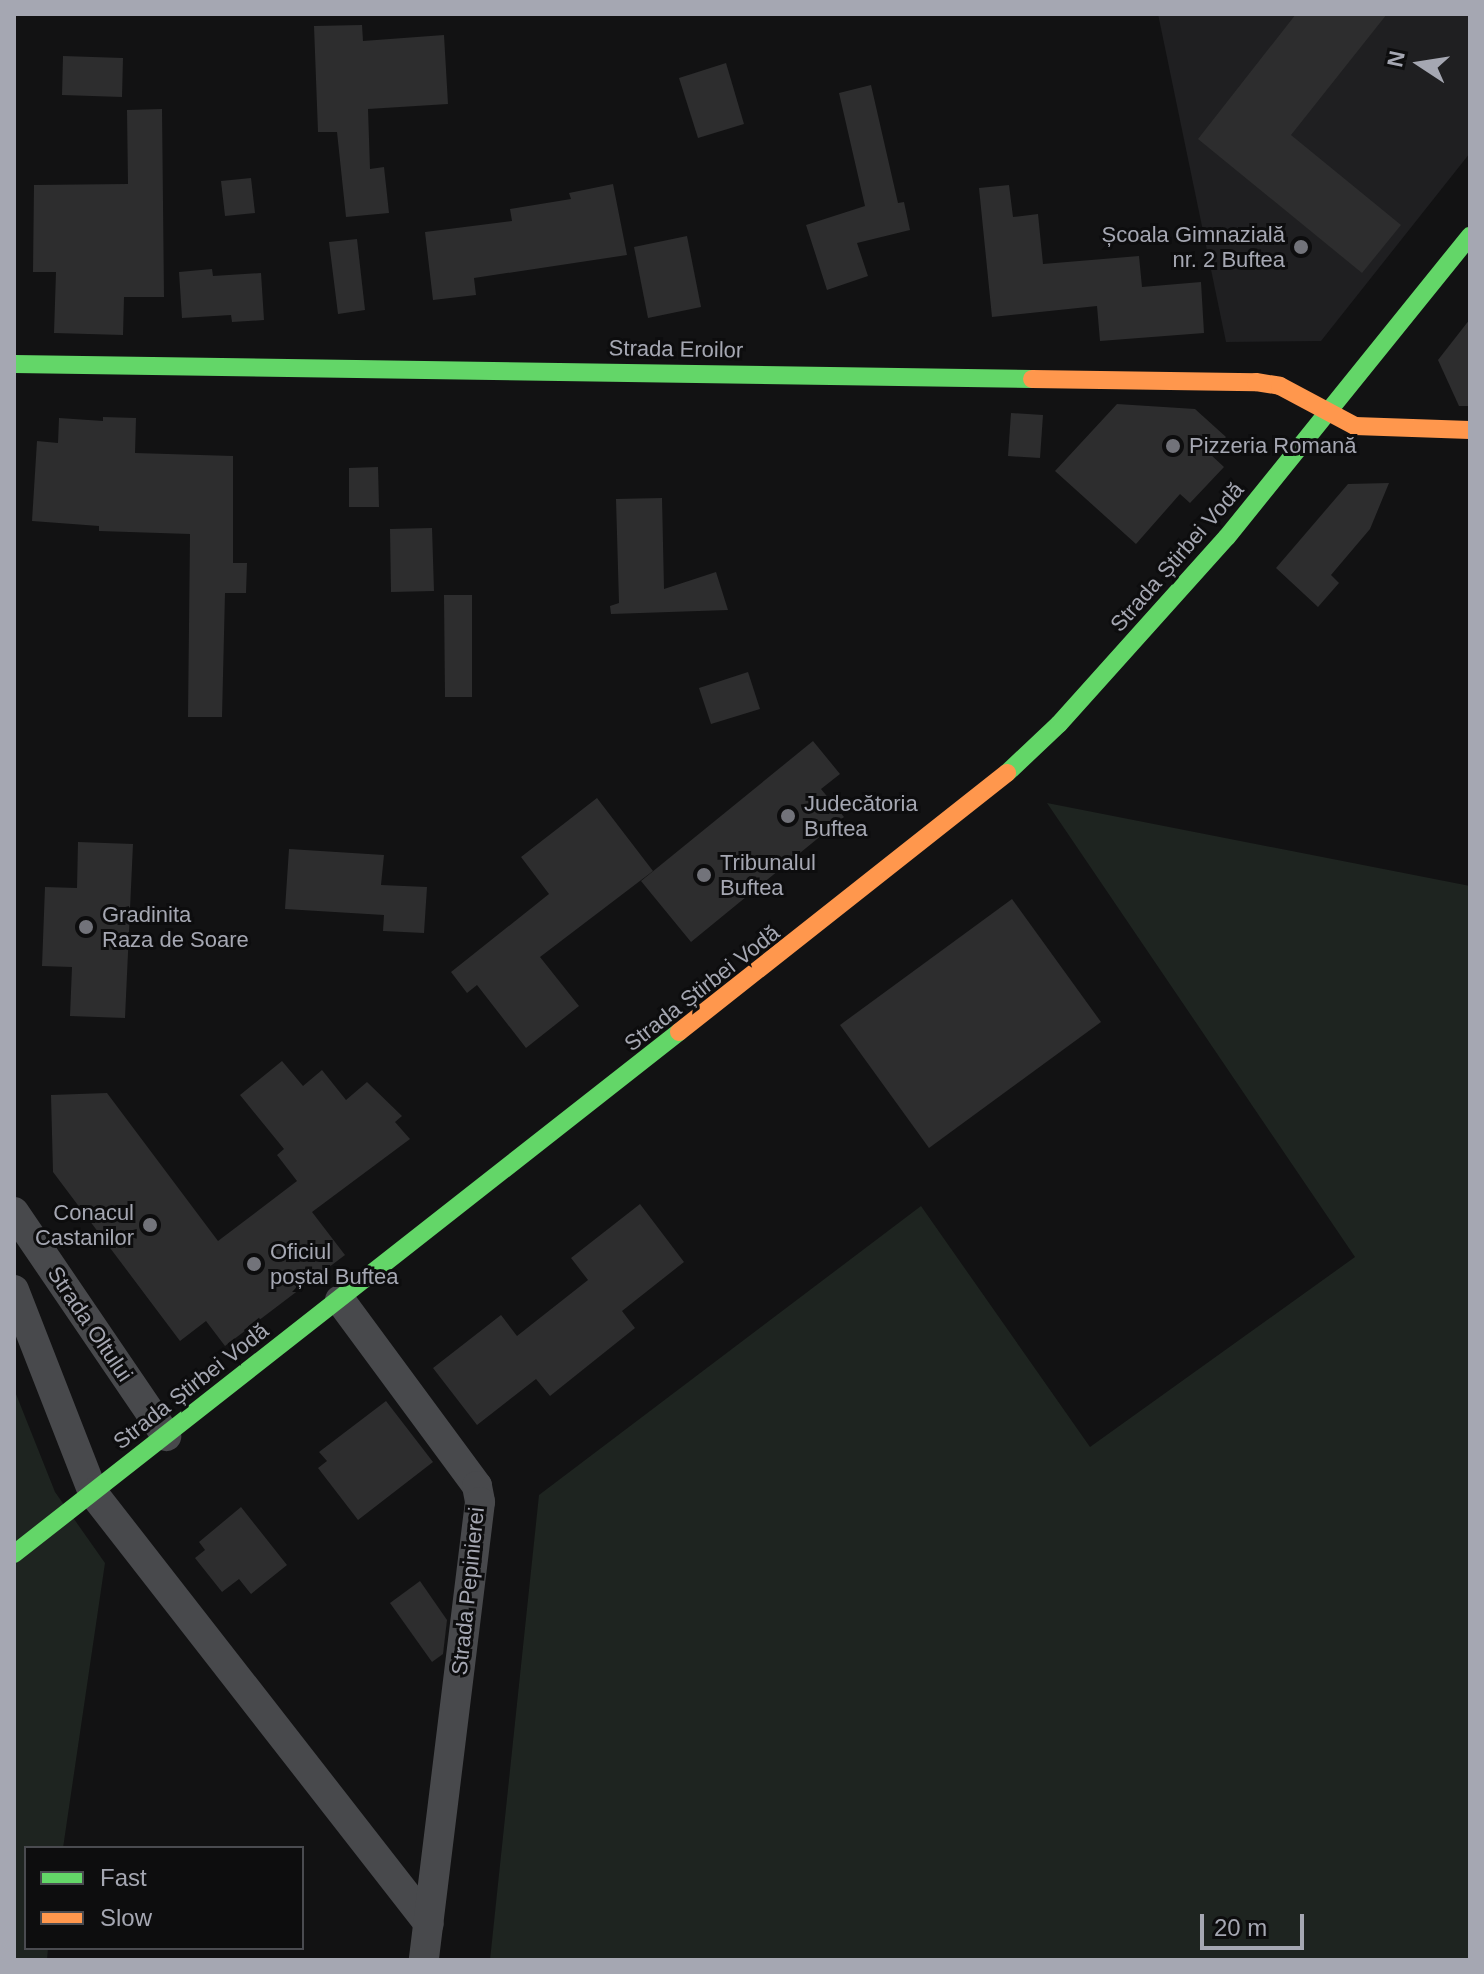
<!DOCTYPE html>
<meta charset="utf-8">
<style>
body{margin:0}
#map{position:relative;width:1484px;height:1974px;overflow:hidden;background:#121213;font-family:Helvetica,sans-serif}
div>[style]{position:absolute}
.built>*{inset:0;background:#1f1f21}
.green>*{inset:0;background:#1e2420}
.building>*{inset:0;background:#2d2d2e}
.street>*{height:30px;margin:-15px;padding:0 15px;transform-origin:15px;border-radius:15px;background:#48494c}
.fast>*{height:18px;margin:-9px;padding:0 9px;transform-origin:9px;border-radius:9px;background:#63d668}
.slow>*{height:18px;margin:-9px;padding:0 9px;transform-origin:9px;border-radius:9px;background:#ff974d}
.dots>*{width:22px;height:22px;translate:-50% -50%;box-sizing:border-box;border:4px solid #0d0d0e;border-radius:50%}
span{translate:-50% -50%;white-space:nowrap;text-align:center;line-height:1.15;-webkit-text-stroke:6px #0d0d0e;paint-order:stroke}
.poi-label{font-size:22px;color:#a5a7b2}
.right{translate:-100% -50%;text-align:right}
.left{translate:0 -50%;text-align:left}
.street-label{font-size:22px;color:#a5a7b2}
.frame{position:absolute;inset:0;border:16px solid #a5a7b2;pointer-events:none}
.legend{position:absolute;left:24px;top:1846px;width:280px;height:104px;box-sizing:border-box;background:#0d0d0e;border:2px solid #4a4b50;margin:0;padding:10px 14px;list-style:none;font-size:24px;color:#a5a7b2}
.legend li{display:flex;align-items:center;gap:16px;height:40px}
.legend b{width:40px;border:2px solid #4a4b50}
.north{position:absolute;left:1380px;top:24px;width:80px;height:80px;-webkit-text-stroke:6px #0d0d0e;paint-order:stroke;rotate:282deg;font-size:22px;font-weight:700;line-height:32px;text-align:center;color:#a5a7b2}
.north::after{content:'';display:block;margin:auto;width:28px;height:36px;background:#a5a7b2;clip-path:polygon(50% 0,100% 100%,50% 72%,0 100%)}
.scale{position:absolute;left:1200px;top:1914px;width:104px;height:36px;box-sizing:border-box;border:4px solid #a5a7b2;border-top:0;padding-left:10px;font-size:24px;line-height:28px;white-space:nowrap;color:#a5a7b2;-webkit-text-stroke:6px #0d0d0e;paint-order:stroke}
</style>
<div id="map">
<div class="built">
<div style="clip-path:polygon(1158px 14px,1470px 14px,1470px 153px,1321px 341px,1226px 342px)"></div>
</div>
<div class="green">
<div style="clip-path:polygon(1047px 803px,1470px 886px,1470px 1960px,490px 1960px,539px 1495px,921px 1206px,1090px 1447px,1355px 1257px)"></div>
<div style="clip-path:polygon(14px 1389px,55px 1492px,105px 1563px,63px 1848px,26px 1848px,26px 1948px,48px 1948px,47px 1960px,14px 1960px)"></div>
</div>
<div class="building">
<div style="clip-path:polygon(1296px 14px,1387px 14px,1291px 135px,1401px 225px,1362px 273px,1198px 139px)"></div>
<div style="clip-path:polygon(362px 25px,363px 41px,444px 35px,448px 104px,368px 109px,370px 169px,384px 167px,389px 213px,346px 217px,337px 132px,318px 132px,314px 26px)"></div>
<div style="clip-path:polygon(63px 56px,123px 58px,122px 97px,62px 95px)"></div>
<div style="clip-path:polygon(726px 63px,744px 124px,698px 138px,679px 78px)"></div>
<div style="clip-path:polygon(871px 85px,898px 203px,904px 202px,910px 230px,857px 243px,868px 276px,827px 290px,806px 225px,865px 206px,839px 93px)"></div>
<div style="clip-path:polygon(162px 109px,164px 297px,124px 297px,123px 335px,54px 333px,56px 272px,33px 272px,34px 185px,128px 184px,127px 110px)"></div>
<div style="clip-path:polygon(251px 178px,255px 213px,225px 216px,221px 181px)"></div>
<div style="clip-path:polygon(613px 184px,627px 255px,474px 278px,476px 295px,433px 300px,425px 232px,512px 221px,510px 209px,571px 199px,569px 193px)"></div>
<div style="clip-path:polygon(1009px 185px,1013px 217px,1038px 214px,1043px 264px,1139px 256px,1142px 287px,1201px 282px,1204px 333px,1100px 341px,1097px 306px,992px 317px,979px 188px)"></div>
<div style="clip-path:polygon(687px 236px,701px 307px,648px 318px,634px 247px)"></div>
<div style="clip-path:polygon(357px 239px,365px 310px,338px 314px,329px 242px)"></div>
<div style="clip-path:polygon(212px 269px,213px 276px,261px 273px,264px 320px,232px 322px,231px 315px,182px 318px,179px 272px)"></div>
<div style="clip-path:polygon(1470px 319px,1470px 406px,1459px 406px,1438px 360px)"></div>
<div style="clip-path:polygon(1117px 404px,1195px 409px,1226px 437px,1210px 454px,1224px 467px,1190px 503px,1180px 494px,1136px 544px,1055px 471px)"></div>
<div style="clip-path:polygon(1011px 413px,1043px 415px,1040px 458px,1008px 456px)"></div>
<div style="clip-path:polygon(103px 417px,136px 418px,135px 453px,233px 456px,233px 563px,247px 563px,246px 593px,225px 593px,222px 717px,188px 717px,190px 534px,99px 531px,99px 526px,32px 521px,37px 441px,58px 443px,59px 418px,103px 421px)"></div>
<div style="clip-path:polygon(378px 467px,379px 507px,349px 507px,349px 468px)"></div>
<div style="clip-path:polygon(1389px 483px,1370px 529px,1331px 575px,1339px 583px,1318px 607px,1276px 568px,1348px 484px)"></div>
<div style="clip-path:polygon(662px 498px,664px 589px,716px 572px,728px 610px,611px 614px,610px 606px,619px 603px,616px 499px)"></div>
<div style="clip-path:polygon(432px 528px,434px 591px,391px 592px,390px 529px)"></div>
<div style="clip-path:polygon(444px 595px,472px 595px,472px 697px,445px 697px)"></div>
<div style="clip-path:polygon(748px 672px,760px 709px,711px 724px,699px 688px)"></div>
<div style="clip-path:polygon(813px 741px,840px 774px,821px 789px,844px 817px,691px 942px,641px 881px)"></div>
<div style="clip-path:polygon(597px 798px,653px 871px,540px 957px,579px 1006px,526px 1048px,477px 985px,467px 993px,451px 972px,549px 894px,521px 857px)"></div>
<div style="clip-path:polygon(78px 842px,133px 844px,125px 1018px,70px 1016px,72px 967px,42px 966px,45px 887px,77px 888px)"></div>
<div style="clip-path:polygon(289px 849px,384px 855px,381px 885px,427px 887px,424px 933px,383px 931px,384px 915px,285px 909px)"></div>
<div style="clip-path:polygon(1012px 899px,1101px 1022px,929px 1148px,840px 1025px)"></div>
<div style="clip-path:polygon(282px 1061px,303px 1086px,322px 1070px,346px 1100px,367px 1082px,402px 1116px,395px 1122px,410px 1139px,312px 1212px,345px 1255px,225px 1346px,206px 1321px,180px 1341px,53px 1172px,51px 1095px,107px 1093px,218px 1241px,297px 1181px,277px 1155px,284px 1149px,240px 1095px)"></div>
<div style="clip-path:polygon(640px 1204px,684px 1262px,622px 1311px,635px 1328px,550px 1396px,536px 1379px,477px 1425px,433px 1368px,501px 1315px,517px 1336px,588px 1280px,571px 1258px)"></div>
<div style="clip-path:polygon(386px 1401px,433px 1462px,358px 1520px,318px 1468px,327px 1461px,319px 1452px)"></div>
<div style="clip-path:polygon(241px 1507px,287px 1565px,251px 1594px,239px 1579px,222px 1592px,195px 1558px,205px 1550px,199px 1542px)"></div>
<div style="clip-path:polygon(420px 1581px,447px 1620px,443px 1654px,432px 1662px,390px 1603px)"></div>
</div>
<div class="street">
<div style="left:14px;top:1212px;width:271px;rotate:55.8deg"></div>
<div style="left:14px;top:1290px;width:218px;rotate:68.7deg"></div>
<div style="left:93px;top:1493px;width:546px;rotate:52.06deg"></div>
<div style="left:340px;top:1300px;width:231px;rotate:53.6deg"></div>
<div style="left:477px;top:1486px;width:16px;rotate:79deg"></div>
<div style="left:480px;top:1502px;width:461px;rotate:97deg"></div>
</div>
<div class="fast">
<div style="left:14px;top:364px;width:1018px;rotate:0.84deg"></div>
<div style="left:1007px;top:773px;width:71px;rotate:-43.3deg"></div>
<div style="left:1059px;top:724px;width:251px;rotate:-48.1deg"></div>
<div style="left:1227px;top:537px;width:387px;rotate:-51.1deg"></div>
<div style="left:14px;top:1554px;width:845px;rotate:-38.13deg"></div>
</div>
<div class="slow">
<div style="left:1032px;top:379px;width:224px;rotate:0.8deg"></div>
<div style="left:1256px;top:382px;width:24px;rotate:9deg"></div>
<div style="left:1280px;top:386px;width:85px;rotate:28.1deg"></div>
<div style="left:1355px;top:426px;width:115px;rotate:2deg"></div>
<div style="left:679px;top:1032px;width:418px;rotate:-38.3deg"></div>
</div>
<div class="dots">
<div style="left:1301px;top:247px;background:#72737a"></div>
<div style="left:1173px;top:446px;background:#72737a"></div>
<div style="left:788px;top:816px;background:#72737a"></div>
<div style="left:704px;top:875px;background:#72737a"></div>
<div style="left:86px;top:927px;background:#72737a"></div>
<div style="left:150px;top:1225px;background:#72737a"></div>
<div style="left:254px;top:1264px;background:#72737a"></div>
</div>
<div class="poi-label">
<span class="right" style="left:1285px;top:247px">Școala Gimnazială<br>nr. 2 Buftea</span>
<span class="left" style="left:1189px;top:446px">Pizzeria Romană</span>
<span class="left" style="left:804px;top:816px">Judecătoria<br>Buftea</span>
<span class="left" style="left:720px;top:875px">Tribunalul<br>Buftea</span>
<span class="left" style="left:102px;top:927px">Gradinita<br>Raza de Soare</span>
<span class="right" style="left:134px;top:1225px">Conacul<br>Castanilor</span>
<span class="left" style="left:270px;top:1264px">Oficiul<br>poștal Buftea</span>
</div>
<div class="street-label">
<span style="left:676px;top:349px;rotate:1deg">Strada Eroilor</span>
<span style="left:1177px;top:557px;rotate:-49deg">Strada Știrbei Vodă</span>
<span style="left:702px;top:988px;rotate:-38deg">Strada Știrbei Vodă</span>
<span style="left:90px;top:1324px;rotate:56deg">Strada Oltului</span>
<span style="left:191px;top:1386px;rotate:-38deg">Strada Știrbei Vodă</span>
<span style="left:468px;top:1591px;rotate:-84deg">Strada Pepinierei</span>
</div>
<div class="frame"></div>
<ul class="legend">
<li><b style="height:10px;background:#63d668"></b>Fast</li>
<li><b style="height:10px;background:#ff974d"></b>Slow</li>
</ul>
<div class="north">N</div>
<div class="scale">20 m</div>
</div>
